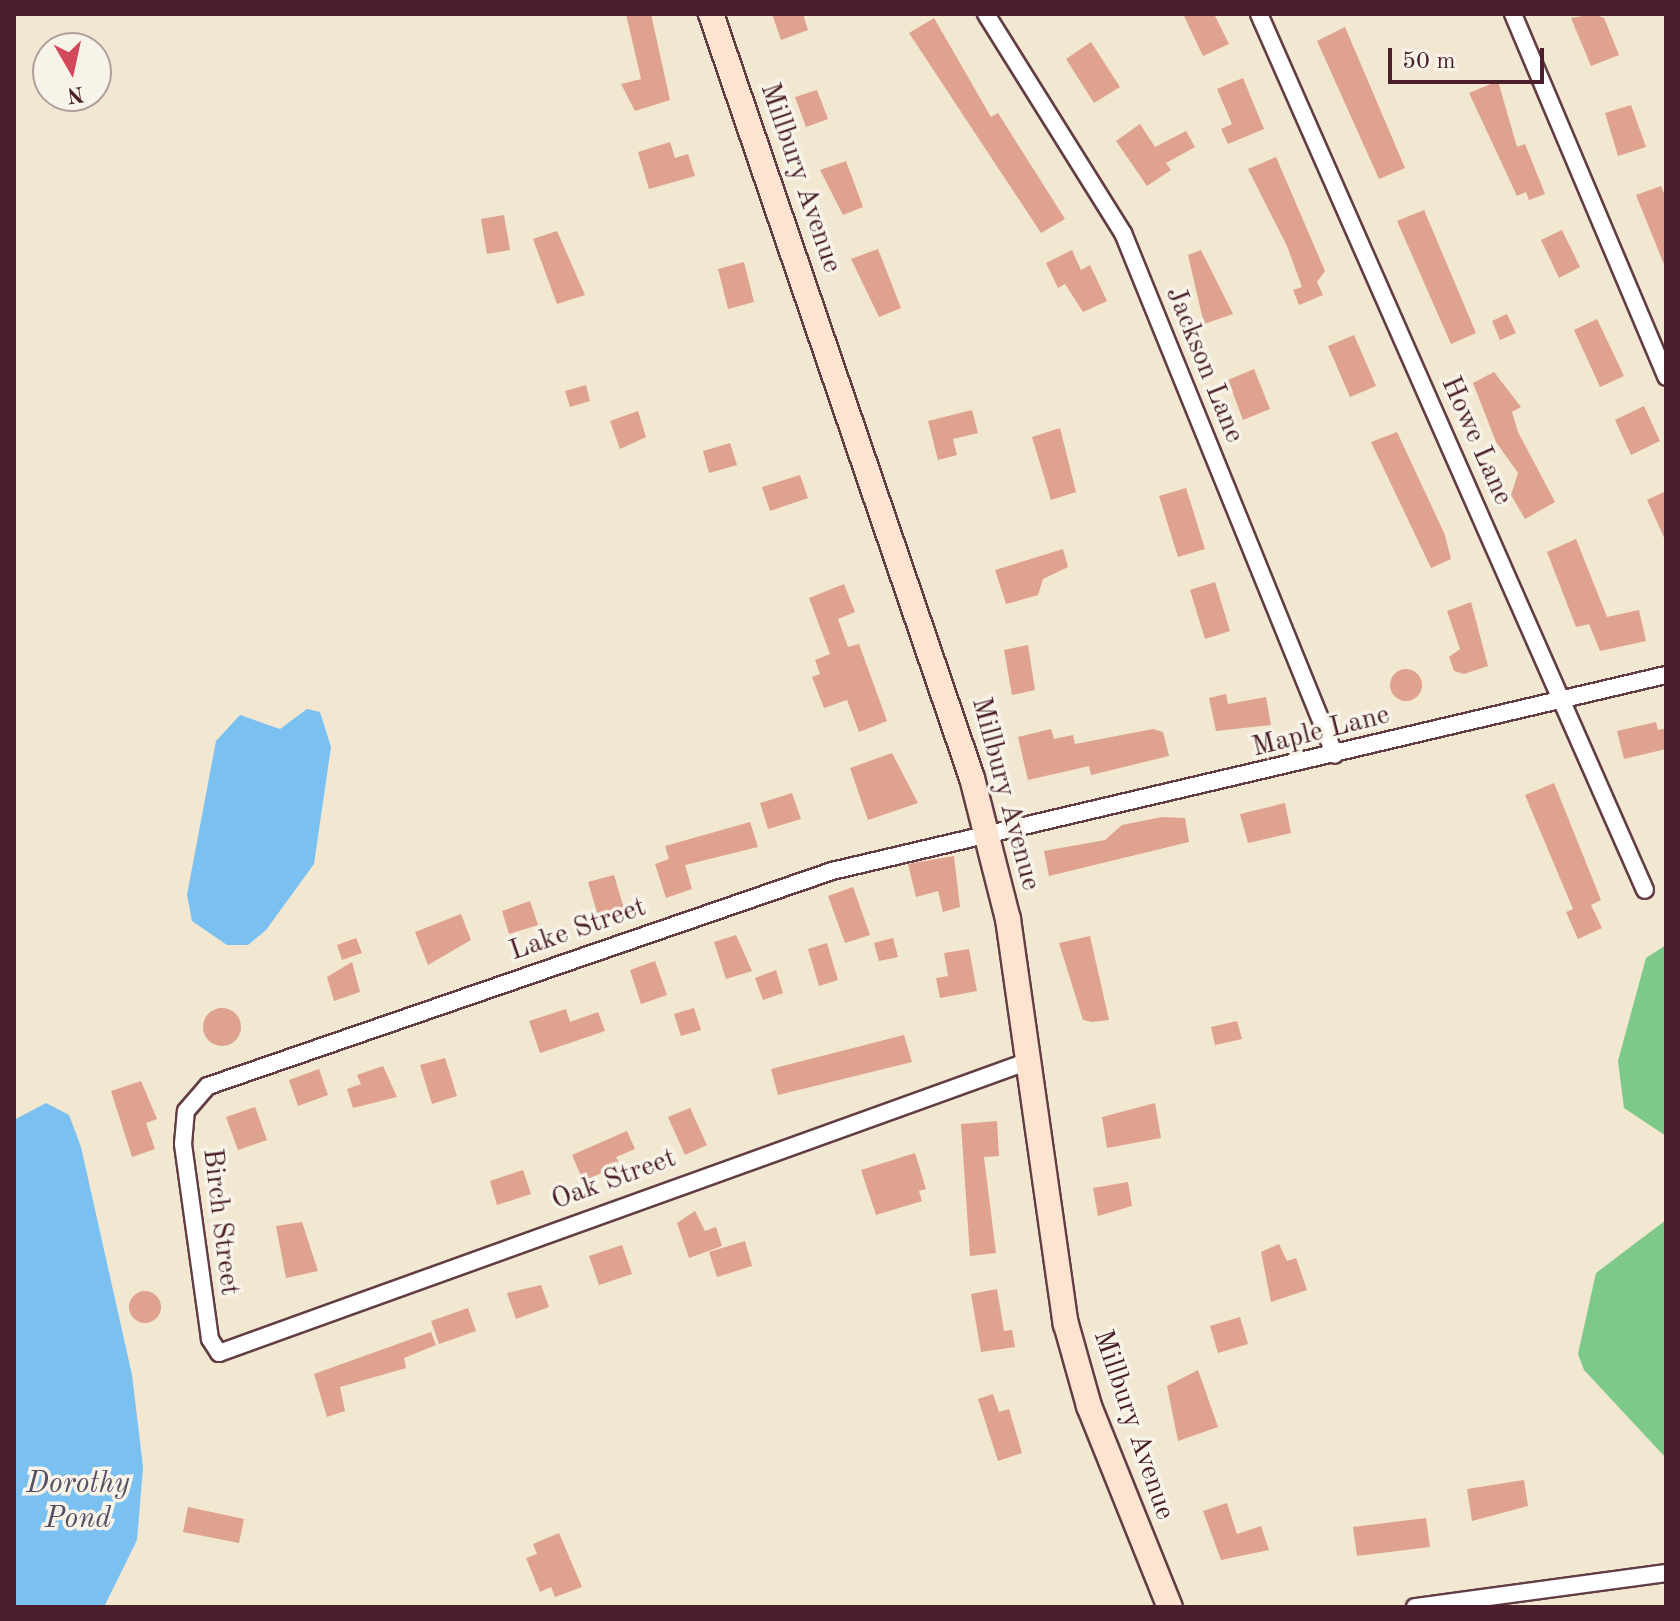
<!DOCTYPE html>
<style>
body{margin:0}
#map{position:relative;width:1680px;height:1621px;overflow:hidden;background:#f2e7d0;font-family:"Old Standard TT",serif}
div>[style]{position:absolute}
.green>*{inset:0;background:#7cc989}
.water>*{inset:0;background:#7ac0f1}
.building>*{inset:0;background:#dfa28f}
.round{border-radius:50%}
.roads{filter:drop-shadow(2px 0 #633d44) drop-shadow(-2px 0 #633d44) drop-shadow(0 2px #633d44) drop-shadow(0 -2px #633d44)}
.minor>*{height:16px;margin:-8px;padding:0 8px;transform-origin:8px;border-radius:8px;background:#fff}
.secondary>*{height:24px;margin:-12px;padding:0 12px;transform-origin:12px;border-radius:12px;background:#fde4d1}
span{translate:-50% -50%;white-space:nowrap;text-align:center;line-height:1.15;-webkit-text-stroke:7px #f7f3e8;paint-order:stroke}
.street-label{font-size:28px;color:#4a1f2b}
.water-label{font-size:30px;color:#584f66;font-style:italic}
.frame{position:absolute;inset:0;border:16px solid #4a1f2b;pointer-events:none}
.north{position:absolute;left:32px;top:32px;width:80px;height:80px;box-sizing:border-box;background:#f7f3e8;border:2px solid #b29e9c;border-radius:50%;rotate:171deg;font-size:22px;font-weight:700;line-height:32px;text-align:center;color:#4a1f2b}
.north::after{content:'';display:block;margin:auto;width:28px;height:36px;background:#d1495b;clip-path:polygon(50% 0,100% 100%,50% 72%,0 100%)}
.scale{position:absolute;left:1388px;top:48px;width:156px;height:36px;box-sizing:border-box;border:4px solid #4a1f2b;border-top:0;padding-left:10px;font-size:24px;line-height:28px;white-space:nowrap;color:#4a1f2b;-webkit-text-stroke:6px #f7f3e8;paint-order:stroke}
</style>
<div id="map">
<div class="green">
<div style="clip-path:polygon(1666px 945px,1666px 1136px,1624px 1108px,1618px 1061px,1646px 958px)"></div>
<div style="clip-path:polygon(1666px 1220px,1666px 1458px,1584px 1370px,1578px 1354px,1596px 1273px)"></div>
</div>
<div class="water">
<div style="clip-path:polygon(307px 709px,320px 712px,331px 747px,314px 864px,266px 930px,248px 945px,227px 945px,192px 921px,187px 895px,216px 741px,240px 715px,280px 729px)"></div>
<div style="clip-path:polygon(46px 1103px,69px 1115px,81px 1147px,132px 1375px,143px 1467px,137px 1540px,104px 1607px,14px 1607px,14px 1120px)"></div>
</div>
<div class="building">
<div style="clip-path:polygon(626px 14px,651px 14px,670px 100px,635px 111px,621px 84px,641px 79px)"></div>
<div style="clip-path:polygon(772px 14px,803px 14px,808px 30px,781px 40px)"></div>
<div style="clip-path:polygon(1183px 14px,1214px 14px,1229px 44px,1203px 56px)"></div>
<div style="clip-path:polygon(1594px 14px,1604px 18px,1619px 55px,1591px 66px,1571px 18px)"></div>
<div style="clip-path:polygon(934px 18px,991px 117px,998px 113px,1065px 219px,1041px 233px,909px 33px)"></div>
<div style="clip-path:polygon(1345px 27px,1405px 168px,1379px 179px,1317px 41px)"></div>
<div style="clip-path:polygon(1091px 42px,1120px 87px,1094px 103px,1066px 59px)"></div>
<div style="clip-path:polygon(1243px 78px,1264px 129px,1228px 144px,1221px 129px,1232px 124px,1217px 89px)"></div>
<div style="clip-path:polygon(1498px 81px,1517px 147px,1525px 144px,1545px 194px,1529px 200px,1526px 192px,1517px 196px,1469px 93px)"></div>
<div style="clip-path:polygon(817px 90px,828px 119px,806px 127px,795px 97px)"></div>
<div style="clip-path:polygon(1631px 105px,1646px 147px,1618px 156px,1605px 113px)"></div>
<div style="clip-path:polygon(1140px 124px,1155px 147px,1186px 131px,1195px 147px,1166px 163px,1171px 170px,1147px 186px,1116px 141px)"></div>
<div style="clip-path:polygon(670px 142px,675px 158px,688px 154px,695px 176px,649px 189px,638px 152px)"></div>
<div style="clip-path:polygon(1276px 157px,1325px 271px,1317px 282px,1323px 295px,1299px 305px,1293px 290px,1302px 287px,1287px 246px,1248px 169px)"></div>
<div style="clip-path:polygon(846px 161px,863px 207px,843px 215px,820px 170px)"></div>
<div style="clip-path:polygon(1661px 186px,1666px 198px,1665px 267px,1636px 195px)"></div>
<div style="clip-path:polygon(1424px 210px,1476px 333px,1451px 344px,1397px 221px)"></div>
<div style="clip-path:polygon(504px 215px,510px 250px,487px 254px,481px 219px)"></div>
<div style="clip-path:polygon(1562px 230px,1580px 267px,1559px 278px,1541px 240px)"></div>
<div style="clip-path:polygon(557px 231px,585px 295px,557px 304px,533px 239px)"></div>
<div style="clip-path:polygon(878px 249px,901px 308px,879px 317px,851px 259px)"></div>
<div style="clip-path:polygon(1072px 250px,1081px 270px,1090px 265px,1107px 301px,1083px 312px,1065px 284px,1058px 288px,1046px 263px)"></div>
<div style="clip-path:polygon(1201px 250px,1233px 314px,1204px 324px,1188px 255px)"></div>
<div style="clip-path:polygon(744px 262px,754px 302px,728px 309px,718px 269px)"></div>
<div style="clip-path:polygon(1507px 314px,1516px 333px,1500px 340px,1492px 321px)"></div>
<div style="clip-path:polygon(1597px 319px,1624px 376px,1600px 387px,1574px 330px)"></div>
<div style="clip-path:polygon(1354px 335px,1376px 386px,1350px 397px,1328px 346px)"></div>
<div style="clip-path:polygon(1254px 369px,1270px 409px,1243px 420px,1228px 380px)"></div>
<div style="clip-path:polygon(1494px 372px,1521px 407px,1512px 412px,1518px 432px,1555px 502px,1525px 519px,1511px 495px,1518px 473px,1496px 442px,1473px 383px)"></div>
<div style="clip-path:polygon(586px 385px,590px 401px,570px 407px,565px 391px)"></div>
<div style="clip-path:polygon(1644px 406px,1660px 441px,1631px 455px,1615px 420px)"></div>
<div style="clip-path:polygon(972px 410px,978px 433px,953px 439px,957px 455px,938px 460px,928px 421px)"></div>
<div style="clip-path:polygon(638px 411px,646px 437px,620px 449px,610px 421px)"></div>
<div style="clip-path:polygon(1060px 428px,1076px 492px,1051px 500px,1032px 437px)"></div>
<div style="clip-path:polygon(1397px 432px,1445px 535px,1451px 559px,1431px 568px,1371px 442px)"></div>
<div style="clip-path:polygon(730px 443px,737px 465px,709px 473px,703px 451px)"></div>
<div style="clip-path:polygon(800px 475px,808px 498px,770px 511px,762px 487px)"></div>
<div style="clip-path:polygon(1186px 488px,1205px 549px,1178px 557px,1159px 496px)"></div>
<div style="clip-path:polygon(1666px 491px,1666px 542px,1647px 500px)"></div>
<div style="clip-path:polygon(1576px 539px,1607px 617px,1639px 610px,1646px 641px,1600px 651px,1589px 624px,1576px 627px,1547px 552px)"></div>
<div style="clip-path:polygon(1063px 549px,1068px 567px,1043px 579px,1038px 595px,1006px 604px,995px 570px)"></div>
<div style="clip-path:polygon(1215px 582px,1230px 631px,1205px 639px,1190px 590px)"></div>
<div style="clip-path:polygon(844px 584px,855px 612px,838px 619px,848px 647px,859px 644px,887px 721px,859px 732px,847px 700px,824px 708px,812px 677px,820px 674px,815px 660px,830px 654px,809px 598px)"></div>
<div style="clip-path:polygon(1471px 602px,1488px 666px,1464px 674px,1454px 671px,1449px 657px,1460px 649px,1447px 611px)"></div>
<div style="clip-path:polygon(1028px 645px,1035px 690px,1012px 695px,1004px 650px)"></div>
<div class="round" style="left:1390px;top:669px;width:32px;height:32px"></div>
<div style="clip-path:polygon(1226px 694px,1228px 704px,1266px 697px,1271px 725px,1216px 731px,1209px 698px)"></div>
<div style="clip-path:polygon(1656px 722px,1658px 730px,1666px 728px,1666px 749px,1624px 759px,1617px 731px)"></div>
<div style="clip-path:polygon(1051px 729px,1054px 739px,1073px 735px,1075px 744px,1153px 729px,1163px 732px,1169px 756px,1091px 775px,1089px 766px,1028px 780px,1018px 737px)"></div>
<div style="clip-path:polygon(892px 753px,918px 803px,868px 820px,850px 768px)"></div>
<div style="clip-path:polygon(1554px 783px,1601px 900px,1591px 905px,1602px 928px,1578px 939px,1566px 912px,1573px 909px,1525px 795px)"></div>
<div style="clip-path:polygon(792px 793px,801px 819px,768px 829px,760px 803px)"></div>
<div style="clip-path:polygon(1285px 803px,1291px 833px,1248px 843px,1240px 814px)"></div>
<div style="clip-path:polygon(1162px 817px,1185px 818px,1189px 842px,1049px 876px,1044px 851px,1105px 840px,1122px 825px)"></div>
<div style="clip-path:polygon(750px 822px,758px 847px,685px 865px,692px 889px,666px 898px,655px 864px,669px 859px,665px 846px)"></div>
<div style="clip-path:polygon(954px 856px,960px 907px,943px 912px,938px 891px,916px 897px,908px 864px)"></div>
<div style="clip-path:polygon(614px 875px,624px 909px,598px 916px,588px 882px)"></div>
<div style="clip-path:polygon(853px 887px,870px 935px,845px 943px,828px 896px)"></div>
<div style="clip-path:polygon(530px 901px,538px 925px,509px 934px,502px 911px)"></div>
<div style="clip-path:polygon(461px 914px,471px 940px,428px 965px,415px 932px)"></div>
<div style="clip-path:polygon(736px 935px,752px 971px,726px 979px,714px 942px)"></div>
<div style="clip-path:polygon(1090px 936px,1109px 1020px,1092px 1022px,1083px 1020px,1059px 943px)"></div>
<div style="clip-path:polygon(356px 938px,362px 953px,342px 960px,337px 945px)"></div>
<div style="clip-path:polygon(893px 938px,898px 957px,879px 961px,874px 943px)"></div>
<div style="clip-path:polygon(827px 943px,838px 980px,819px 986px,808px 949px)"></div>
<div style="clip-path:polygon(969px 949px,977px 991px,940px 998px,936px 978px,948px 976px,944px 953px)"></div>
<div style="clip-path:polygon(655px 961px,667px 995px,641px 1004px,630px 970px)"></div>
<div style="clip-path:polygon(352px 962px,360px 992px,334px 1001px,327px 977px)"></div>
<div style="clip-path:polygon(776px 970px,783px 993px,763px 1000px,755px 978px)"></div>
<div style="clip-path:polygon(694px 1008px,701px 1030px,681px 1036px,674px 1014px)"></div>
<div class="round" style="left:203px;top:1008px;width:38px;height:38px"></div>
<div style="clip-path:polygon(566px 1009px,570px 1022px,598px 1012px,605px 1031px,540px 1053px,529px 1021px)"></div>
<div style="clip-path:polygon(1237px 1021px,1242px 1039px,1215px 1045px,1211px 1027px)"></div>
<div style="clip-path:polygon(904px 1035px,912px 1062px,778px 1095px,771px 1069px)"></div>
<div style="clip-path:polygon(445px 1058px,457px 1096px,432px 1104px,420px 1065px)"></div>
<div style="clip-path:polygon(383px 1066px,397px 1097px,353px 1108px,347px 1089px,361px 1084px,357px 1075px)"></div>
<div style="clip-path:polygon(319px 1069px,328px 1095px,298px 1106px,289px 1080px)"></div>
<div style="clip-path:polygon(141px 1081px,157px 1119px,146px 1123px,155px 1149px,132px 1157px,111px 1091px)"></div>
<div style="clip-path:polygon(1155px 1103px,1161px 1138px,1107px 1148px,1102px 1117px)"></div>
<div style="clip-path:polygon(255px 1107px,267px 1140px,238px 1150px,226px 1117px)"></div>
<div style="clip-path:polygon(690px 1108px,707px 1145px,685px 1155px,668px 1117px)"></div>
<div style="clip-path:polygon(997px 1121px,999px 1156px,984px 1157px,996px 1253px,970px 1256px,961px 1124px)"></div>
<div style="clip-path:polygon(627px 1131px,635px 1149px,616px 1157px,620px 1165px,583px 1181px,572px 1155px)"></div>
<div style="clip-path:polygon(915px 1153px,926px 1189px,919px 1191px,922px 1201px,876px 1215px,861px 1170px)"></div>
<div style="clip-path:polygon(523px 1170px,531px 1194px,497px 1205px,490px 1181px)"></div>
<div style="clip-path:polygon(1128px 1182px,1132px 1206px,1098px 1216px,1093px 1188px)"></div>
<div style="clip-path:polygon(695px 1211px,705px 1231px,716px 1227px,722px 1246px,689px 1258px,677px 1223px)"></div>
<div style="clip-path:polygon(302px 1222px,318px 1271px,286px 1278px,276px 1226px)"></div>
<div style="clip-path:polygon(745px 1241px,752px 1266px,717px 1277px,709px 1252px)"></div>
<div style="clip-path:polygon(1279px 1244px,1287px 1261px,1296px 1258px,1307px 1290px,1271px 1302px,1261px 1252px)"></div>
<div style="clip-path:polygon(622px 1245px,632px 1274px,599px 1285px,589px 1256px)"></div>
<div style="clip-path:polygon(541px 1285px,549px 1307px,516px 1319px,507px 1293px)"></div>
<div style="clip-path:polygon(997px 1289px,1004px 1331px,1012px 1330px,1015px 1347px,981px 1352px,971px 1294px)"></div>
<div class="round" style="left:129px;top:1291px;width:32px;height:32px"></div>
<div style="clip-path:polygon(468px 1308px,476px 1331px,439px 1344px,431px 1321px)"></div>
<div style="clip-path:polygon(1240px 1317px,1248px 1344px,1218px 1353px,1210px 1326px)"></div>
<div style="clip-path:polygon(431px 1332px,436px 1345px,404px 1358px,406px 1368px,340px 1387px,345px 1411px,327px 1417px,314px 1374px)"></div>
<div style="clip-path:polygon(1198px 1370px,1218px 1427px,1178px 1441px,1167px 1386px)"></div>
<div style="clip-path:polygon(993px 1394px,999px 1412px,1009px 1409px,1022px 1453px,998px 1461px,978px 1399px)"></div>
<div style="clip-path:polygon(1524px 1480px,1528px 1506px,1472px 1521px,1467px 1489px)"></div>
<div style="clip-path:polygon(1227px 1503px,1237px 1534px,1261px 1526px,1269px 1550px,1221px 1560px,1203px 1511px)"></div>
<div style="clip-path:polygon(188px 1507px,244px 1519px,239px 1543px,183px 1532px)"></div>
<div style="clip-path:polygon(1426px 1518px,1430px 1547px,1357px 1556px,1353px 1527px)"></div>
<div style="clip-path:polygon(559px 1533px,582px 1587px,555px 1597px,551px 1587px,540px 1592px,526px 1558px,537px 1554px,533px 1544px)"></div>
</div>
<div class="roads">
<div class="minor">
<div style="left:986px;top:14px;width:258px;rotate:58deg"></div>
<div style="left:1123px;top:233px;width:563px;rotate:67.9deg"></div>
<div style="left:1259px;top:14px;width:957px;rotate:66.22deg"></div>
<div style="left:1513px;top:14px;width:394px;rotate:67.1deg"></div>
<div style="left:1029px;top:1061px;width:861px;rotate:160.18deg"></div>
<div style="left:219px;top:1353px;width:17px;rotate:-123deg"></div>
<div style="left:210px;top:1339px;width:197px;rotate:-97.9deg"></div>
<div style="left:183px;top:1144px;width:33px;rotate:-85deg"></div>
<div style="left:186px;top:1111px;width:33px;rotate:-49deg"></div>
<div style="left:208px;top:1086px;width:660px;rotate:-19.01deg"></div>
<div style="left:832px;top:871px;width:857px;rotate:-13.23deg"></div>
<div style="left:1415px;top:1607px;width:253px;rotate:-7.7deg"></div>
</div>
<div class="secondary">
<div style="left:711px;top:14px;width:807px;rotate:71.14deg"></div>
<div style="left:972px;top:778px;width:146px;rotate:75.7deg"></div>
<div style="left:1008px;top:919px;width:409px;rotate:81.9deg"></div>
<div style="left:1066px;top:1324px;width:85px;rotate:74.3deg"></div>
<div style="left:1089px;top:1406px;width:217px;rotate:68.1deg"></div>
</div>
</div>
<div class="street-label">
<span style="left:800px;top:178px;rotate:71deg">Millbury Avenue</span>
<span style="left:1204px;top:365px;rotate:68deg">Jackson Lane</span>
<span style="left:1476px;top:441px;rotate:66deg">Howe Lane</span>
<span style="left:1321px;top:732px;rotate:-14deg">Maple Lane</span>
<span style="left:1005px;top:794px;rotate:75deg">Millbury Avenue</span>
<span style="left:578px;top:930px;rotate:-19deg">Lake Street</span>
<span style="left:614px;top:1180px;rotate:-20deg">Oak Street</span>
<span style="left:220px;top:1222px;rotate:83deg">Birch Street</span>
<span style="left:1133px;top:1425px;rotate:71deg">Millbury Avenue</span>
</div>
<div class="water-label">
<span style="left:78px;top:1501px">Dorothy<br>Pond</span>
</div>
<div class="frame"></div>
<div class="north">N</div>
<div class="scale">50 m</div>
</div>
